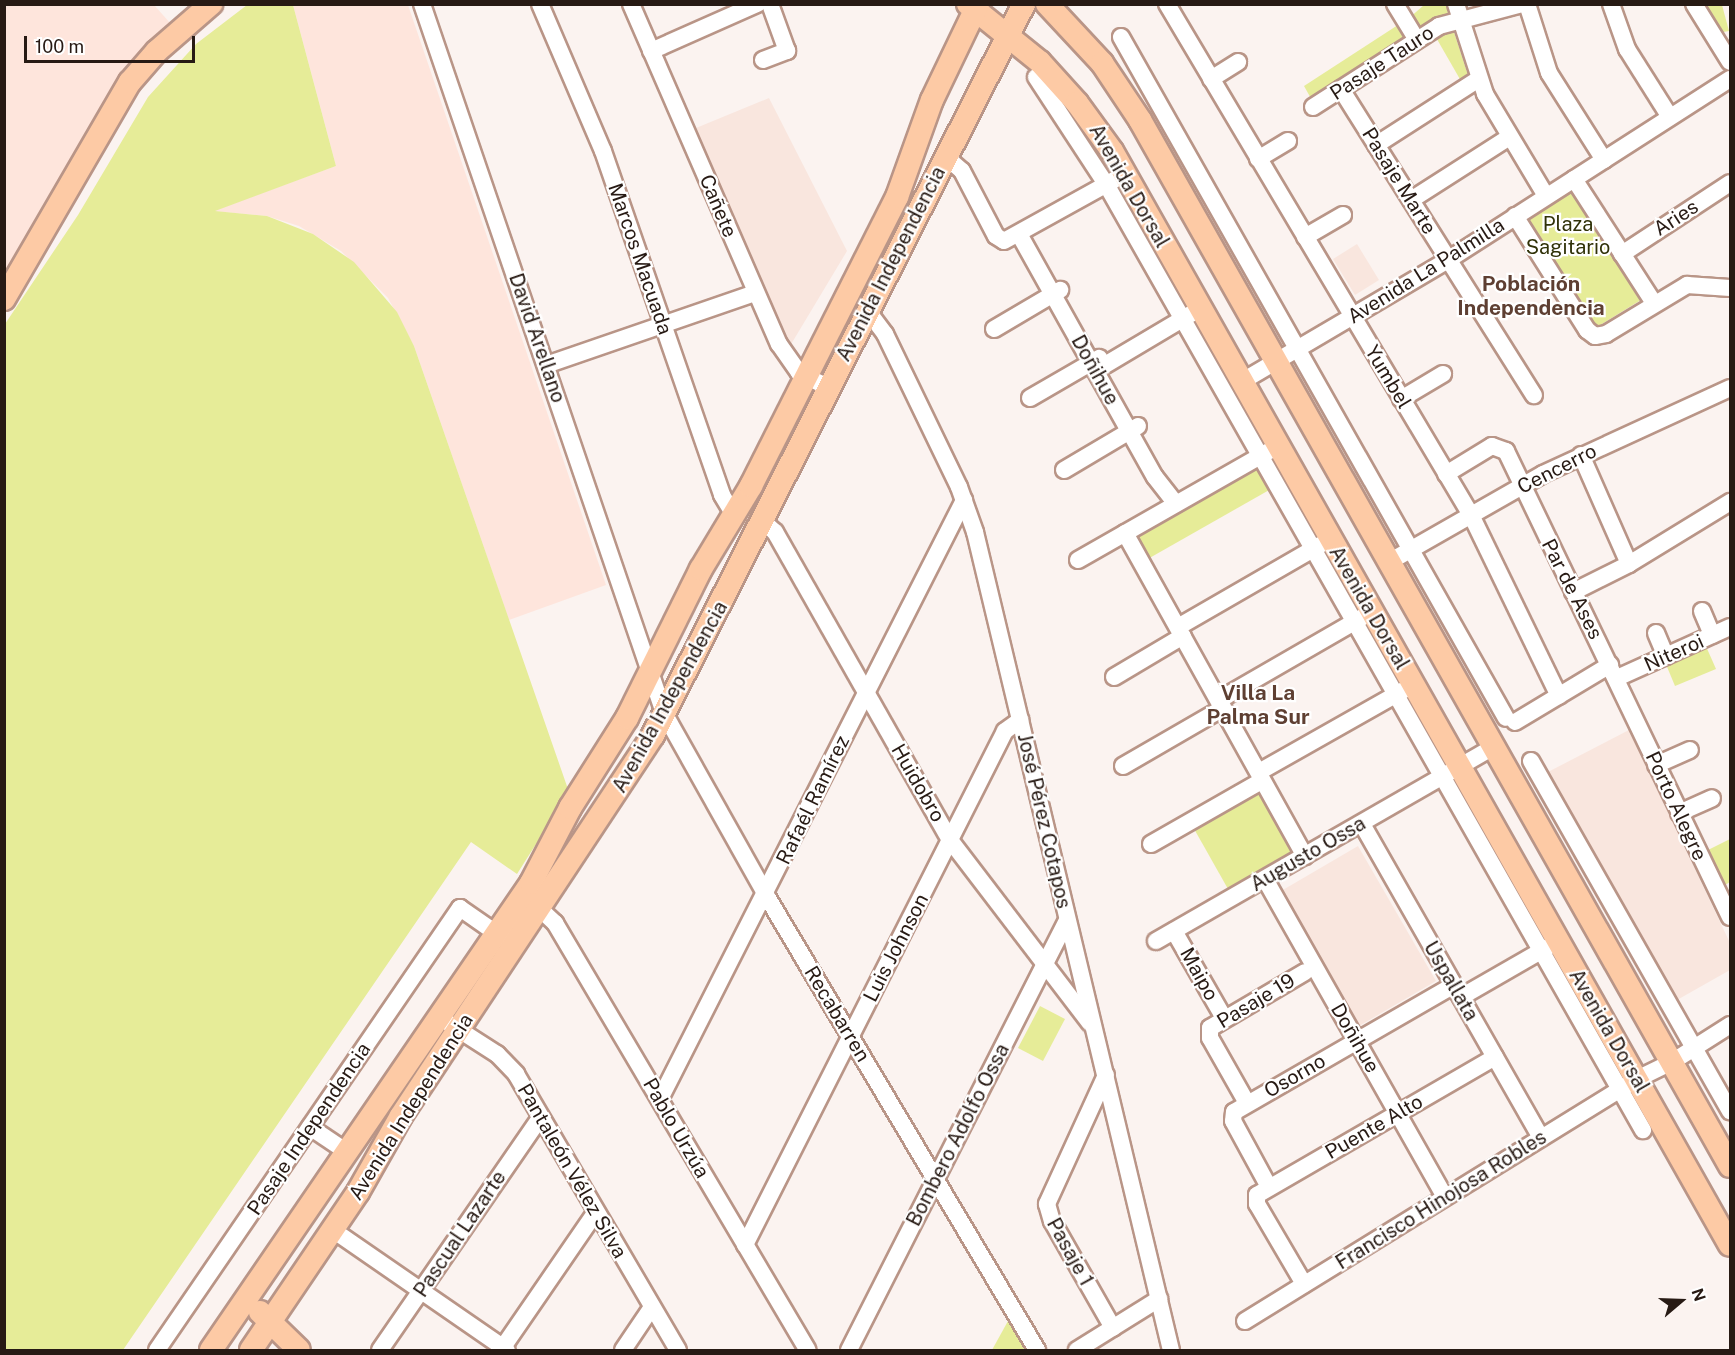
<!DOCTYPE html>
<meta charset="utf-8">
<style>
body{margin:0}
#map{position:relative;width:1735px;height:1355px;overflow:hidden;background:#fbf3f0;font-family:"Public Sans",sans-serif}
div>[style]{position:absolute}
.industrial>*{inset:0;background:#fee5dc}
.built>*{inset:0;background:#f9e6de}
.green>*{inset:0;background:#e6ec98}
.roads{filter:drop-shadow(2px 0 #b99587) drop-shadow(-2px 0 #b99587) drop-shadow(0 2px #b99587) drop-shadow(0 -2px #b99587)}
.minor>*{height:16px;margin:-8px;padding:0 8px;transform-origin:8px;border-radius:8px;background:#fff}
.major>*{height:22px;margin:-11px;padding:0 11px;transform-origin:11px;border-radius:11px;background:#fdcaa5}
span{translate:-50% -50%;white-space:nowrap;text-align:center;line-height:1.15;-webkit-text-stroke:4.5px #fff;paint-order:stroke}
.street-label{font-size:20px;color:#271a14}
.park-label{font-size:20px;color:#303208}
.neighbourhood-label{font-size:21px;color:#5e3f32;font-weight:700}
.frame{position:absolute;inset:0;border:6px solid #271a14;pointer-events:none}
.north{position:absolute;left:1651px;top:1271px;width:60px;height:60px;-webkit-text-stroke:4px #fff;paint-order:stroke;rotate:71deg;font-size:16px;font-weight:700;line-height:24px;text-align:center;color:#271a14}
.north::after{content:'';display:block;margin:auto;width:21px;height:27px;background:#271a14;clip-path:polygon(50% 0,100% 100%,50% 72%,0 100%)}
.scale{position:absolute;left:24px;top:36px;width:171px;height:27px;box-sizing:border-box;border:3px solid #271a14;border-top:0;padding-left:8px;font-size:18px;line-height:21px;white-space:nowrap;color:#271a14;-webkit-text-stroke:4px #fff;paint-order:stroke}
</style>
<div id="map">
<div class="industrial">
<div style="clip-path:polygon(5px 5px,154px 5px,171px 24px,5px 276px)"></div>
<div style="clip-path:polygon(293px 5px,408px 5px,606px 585px,509px 620px,414px 346px,388px 298px,341px 251px,299px 226px,267px 216px,213px 211px,336px 166px)"></div>
</div>
<div class="built">
<div style="clip-path:polygon(769px 98px,847px 251px,790px 346px,696px 128px)"></div>
<div style="clip-path:polygon(1357px 244px,1379px 280px,1355px 295px,1333px 259px)"></div>
<div style="clip-path:polygon(1629px 730px,1730px 943px,1730px 970px,1677px 1000px,1548px 772px)"></div>
<div style="clip-path:polygon(1358px 846px,1436px 981px,1354px 1029px,1276px 894px)"></div>
</div>
<div class="green">
<div style="clip-path:polygon(247px 5px,293px 5px,336px 166px,215px 211px,267px 216px,313px 234px,354px 262px,397px 312px,414px 346px,569px 792px,517px 874px,471px 842px,123px 1350px,5px 1350px,5px 324px,78px 215px,148px 97px,196px 44px)"></div>
<div style="clip-path:polygon(1424px 5px,1446px 5px,1449px 17px,1417px 34px,1408px 19px)"></div>
<div style="clip-path:polygon(1699px 5px,1722px 5px,1729px 31px,1718px 33px)"></div>
<div style="clip-path:polygon(1401px 23px,1411px 39px,1313px 102px,1304px 86px)"></div>
<div style="clip-path:polygon(1452px 26px,1469px 78px,1461px 81px,1434px 34px)"></div>
<div style="clip-path:polygon(1572px 188px,1641px 300px,1592px 330px,1523px 219px)"></div>
<div style="clip-path:polygon(1256px 465px,1271px 489px,1146px 560px,1132px 536px)"></div>
<div style="clip-path:polygon(1705px 644px,1716px 669px,1675px 686px,1665px 662px)"></div>
<div style="clip-path:polygon(1257px 791px,1292px 853px,1228px 889px,1193px 827px)"></div>
<div style="clip-path:polygon(1730px 839px,1730px 882px,1725px 885px,1708px 850px)"></div>
<div style="clip-path:polygon(1040px 1006px,1065px 1019px,1043px 1061px,1018px 1048px)"></div>
<div style="clip-path:polygon(1008px 1321px,1027px 1350px,992px 1350px)"></div>
</div>
<div class="roads">
<div class="minor">
<div style="left:422px;top:4px;width:749px;rotate:71.15deg"></div>
<div style="left:664px;top:713px;width:209px;rotate:60.7deg"></div>
<div style="left:766px;top:895px;width:530px;rotate:59.22deg"></div>
<div style="left:540px;top:4px;width:160px;rotate:66.8deg"></div>
<div style="left:603px;top:151px;width:364px;rotate:70.9deg"></div>
<div style="left:722px;top:495px;width:23px;rotate:59deg"></div>
<div style="left:631px;top:4px;width:371px;rotate:66.5deg"></div>
<div style="left:779px;top:344px;width:35px;rotate:55deg"></div>
<div style="left:799px;top:373px;width:32px;rotate:26deg"></div>
<div style="left:1167px;top:4px;width:595px;rotate:59.25deg"></div>
<div style="left:1471px;top:515px;width:201px;rotate:64.1deg"></div>
<div style="left:1395px;top:4px;width:42px;rotate:58.6deg"></div>
<div style="left:1456px;top:4px;width:95px;rotate:72.1deg"></div>
<div style="left:1485px;top:94px;width:119px;rotate:59.1deg"></div>
<div style="left:1527px;top:4px;width:72px;rotate:72.3deg"></div>
<div style="left:1549px;top:73px;width:103px;rotate:57.7deg"></div>
<div style="left:1611px;top:4px;width:48px;rotate:70.4deg"></div>
<div style="left:1627px;top:49px;width:80px;rotate:57.7deg"></div>
<div style="left:1694px;top:4px;width:68px;rotate:58.2deg"></div>
<div style="left:1121px;top:37px;width:782px;rotate:60.52deg"></div>
<div style="left:651px;top:51px;width:116px;rotate:-23.9deg"></div>
<div style="left:763px;top:60px;width:26px;rotate:-21deg"></div>
<div style="left:787px;top:51px;width:50px;rotate:-109.9deg"></div>
<div style="left:1036px;top:77px;width:128px;rotate:56.8deg"></div>
<div style="left:1106px;top:184px;width:1088px;rotate:60.42deg"></div>
<div style="left:1211px;top:79px;width:32px;rotate:-32deg"></div>
<div style="left:1341px;top:89px;width:362px;rotate:57.8deg"></div>
<div style="left:1313px;top:107px;width:150px;rotate:-32.7deg"></div>
<div style="left:1439px;top:26px;width:86px;rotate:-14.8deg"></div>
<div style="left:1376px;top:145px;width:122px;rotate:-32.7deg"></div>
<div style="left:946px;top:157px;width:21px;rotate:41deg"></div>
<div style="left:962px;top:171px;width:73px;rotate:62.4deg"></div>
<div style="left:996px;top:236px;width:9px;rotate:32deg"></div>
<div style="left:1004px;top:241px;width:126px;rotate:-29deg"></div>
<div style="left:1258px;top:159px;width:35px;rotate:-31deg"></div>
<div style="left:1574px;top:179px;width:148px;rotate:57.2deg"></div>
<div style="left:1411px;top:200px;width:115px;rotate:-32.6deg"></div>
<div style="left:1515px;top:216px;width:135px;rotate:57.7deg"></div>
<div style="left:1587px;top:330px;width:10px;rotate:37deg"></div>
<div style="left:1595px;top:336px;width:11px;rotate:-10deg"></div>
<div style="left:1606px;top:334px;width:95px;rotate:-31.2deg"></div>
<div style="left:1687px;top:285px;width:43px;rotate:4deg"></div>
<div style="left:1019px;top:234px;width:278px;rotate:60.8deg"></div>
<div style="left:1155px;top:477px;width:34px;rotate:52deg"></div>
<div style="left:1305px;top:237px;width:44px;rotate:-30.1deg"></div>
<div style="left:1622px;top:254px;width:129px;rotate:-33.3deg"></div>
<div style="left:867px;top:310px;width:30px;rotate:53deg"></div>
<div style="left:885px;top:334px;width:170px;rotate:64.2deg"></div>
<div style="left:959px;top:487px;width:48px;rotate:70.4deg"></div>
<div style="left:975px;top:532px;width:841px;rotate:76.53deg"></div>
<div style="left:994px;top:329px;width:77px;rotate:-30.6deg"></div>
<div style="left:546px;top:365px;width:221px;rotate:-19deg"></div>
<div style="left:1105px;top:365px;width:100px;rotate:-30.7deg"></div>
<div style="left:1241px;top:382px;width:240px;rotate:-30.5deg"></div>
<div style="left:1448px;top:260px;width:335px;rotate:-32.7deg"></div>
<div style="left:1030px;top:398px;width:80px;rotate:-30.1deg"></div>
<div style="left:1401px;top:399px;width:49px;rotate:-30.8deg"></div>
<div style="left:1581px;top:455px;width:119px;rotate:66.2deg"></div>
<div style="left:1064px;top:470px;width:86px;rotate:-30.7deg"></div>
<div style="left:1446px;top:474px;width:54px;rotate:-31.3deg"></div>
<div style="left:1492px;top:446px;width:15px;rotate:20deg"></div>
<div style="left:1506px;top:451px;width:517px;rotate:64.33deg"></div>
<div style="left:763px;top:521px;width:16px;rotate:43deg"></div>
<div style="left:775px;top:532px;width:354px;rotate:60.4deg"></div>
<div style="left:950px;top:840px;width:230px;rotate:52.6deg"></div>
<div style="left:1125px;top:533px;width:370px;rotate:60.9deg"></div>
<div style="left:1078px;top:560px;width:220px;rotate:-29.7deg"></div>
<div style="left:1389px;top:562px;width:177px;rotate:-29.7deg"></div>
<div style="left:1543px;top:474px;width:206px;rotate:-24.7deg"></div>
<div style="left:1573px;top:592px;width:63px;rotate:-26.6deg"></div>
<div style="left:1629px;top:564px;width:119px;rotate:-31.5deg"></div>
<div style="left:1702px;top:611px;width:26px;rotate:67deg"></div>
<div style="left:1178px;top:627px;width:164px;rotate:-30deg"></div>
<div style="left:1656px;top:633px;width:25px;rotate:67deg"></div>
<div style="left:1114px;top:677px;width:80px;rotate:-30.7deg"></div>
<div style="left:1617px;top:678px;width:124px;rotate:-24.3deg"></div>
<div style="left:1219px;top:700px;width:166px;rotate:-30deg"></div>
<div style="left:1515px;top:722px;width:111px;rotate:-31deg"></div>
<div style="left:1531px;top:761px;width:403px;rotate:60.4deg"></div>
<div style="left:1656px;top:765px;width:37px;rotate:-24deg"></div>
<div style="left:1123px;top:766px;width:116px;rotate:-30.1deg"></div>
<div style="left:1259px;top:772px;width:167px;rotate:-29.5deg"></div>
<div style="left:1679px;top:813px;width:36px;rotate:-24deg"></div>
<div style="left:1362px;top:824px;width:361px;rotate:60.3deg"></div>
<div style="left:1151px;top:844px;width:121px;rotate:-29.7deg"></div>
<div style="left:1265px;top:879px;width:365px;rotate:60.5deg"></div>
<div style="left:540px;top:909px;width:21px;rotate:43deg"></div>
<div style="left:555px;top:923px;width:496px;rotate:59.4deg"></div>
<div style="left:1174px;top:931px;width:100px;rotate:60.1deg"></div>
<div style="left:1156px;top:941px;width:387px;rotate:-29.9deg"></div>
<div style="left:1461px;top:997px;width:100px;rotate:-29.9deg"></div>
<div style="left:450px;top:1024px;width:56px;rotate:32.6deg"></div>
<div style="left:497px;top:1054px;width:28px;rotate:46deg"></div>
<div style="left:516px;top:1074px;width:320px;rotate:59.6deg"></div>
<div style="left:1106px;top:1075px;width:142px;rotate:114.6deg"></div>
<div style="left:1047px;top:1204px;width:18px;rotate:74deg"></div>
<div style="left:1052px;top:1221px;width:123px;rotate:60.3deg"></div>
<div style="left:660px;top:1099px;width:672px;rotate:-63.09deg"></div>
<div style="left:1247px;top:1103px;width:75px;rotate:-119.6deg"></div>
<div style="left:1210px;top:1038px;width:10px;rotate:-90deg"></div>
<div style="left:1210px;top:1028px;width:110px;rotate:-30.5deg"></div>
<div style="left:310px;top:1127px;width:45px;rotate:34deg"></div>
<div style="left:1269px;top:1187px;width:75px;rotate:-118.6deg"></div>
<div style="left:1233px;top:1121px;width:9px;rotate:-84deg"></div>
<div style="left:1234px;top:1112px;width:254px;rotate:-30deg"></div>
<div style="left:333px;top:1230px;width:211px;rotate:34.6deg"></div>
<div style="left:745px;top:1245px;width:576px;rotate:-63.17deg"></div>
<div style="left:1005px;top:731px;width:19px;rotate:-36deg"></div>
<div style="left:1304px;top:1284px;width:93px;rotate:-120.4deg"></div>
<div style="left:1257px;top:1204px;width:9px;rotate:-90deg"></div>
<div style="left:1257px;top:1195px;width:275px;rotate:-30.1deg"></div>
<div style="left:1245px;top:1321px;width:461px;rotate:-31.7deg"></div>
<div style="left:1637px;top:1079px;width:39px;rotate:-26deg"></div>
<div style="left:1672px;top:1062px;width:69px;rotate:-32.5deg"></div>
<div style="left:157px;top:1350px;width:536px;rotate:-55.57deg"></div>
<div style="left:460px;top:908px;width:44px;rotate:34.8deg"></div>
<div style="left:380px;top:1350px;width:283px;rotate:-55.4deg"></div>
<div style="left:501px;top:1350px;width:168px;rotate:-55.5deg"></div>
<div style="left:623px;top:1350px;width:52px;rotate:-56deg"></div>
<div style="left:849px;top:1350px;width:482px;rotate:-63.1deg"></div>
<div style="left:1077px;top:1350px;width:97px;rotate:-31.9deg"></div>
</div>
<div class="major">
<div style="left:968px;top:4px;width:92px;rotate:38.9deg"></div>
<div style="left:1040px;top:62px;width:55px;rotate:47.9deg"></div>
<div style="left:1077px;top:103px;width:59px;rotate:53.9deg"></div>
<div style="left:1112px;top:151px;width:1256px;rotate:60.54deg"></div>
<div style="left:1047px;top:4px;width:81px;rotate:47deg"></div>
<div style="left:1102px;top:63px;width:69px;rotate:56.3deg"></div>
<div style="left:1140px;top:120px;width:1201px;rotate:60.57deg"></div>
<div style="left:4px;top:299px;width:251px;rotate:-59.9deg"></div>
<div style="left:130px;top:82px;width:41px;rotate:-48.9deg"></div>
<div style="left:157px;top:51px;width:72px;rotate:-41deg"></div>
<div style="left:260px;top:1312px;width:54px;rotate:44.3deg"></div>
<div style="left:211px;top:1350px;width:566px;rotate:-55.58deg"></div>
<div style="left:531px;top:883px;width:85px;rotate:-62.5deg"></div>
<div style="left:570px;top:808px;width:107px;rotate:-57.7deg"></div>
<div style="left:627px;top:718px;width:166px;rotate:-63.6deg"></div>
<div style="left:701px;top:569px;width:97px;rotate:-58.9deg"></div>
<div style="left:751px;top:486px;width:324px;rotate:-63.2deg"></div>
<div style="left:897px;top:197px;width:103px;rotate:-70.2deg"></div>
<div style="left:932px;top:100px;width:106px;rotate:-64.4deg"></div>
<div style="left:251px;top:1350px;width:191px;rotate:-55.9deg"></div>
<div style="left:358px;top:1192px;width:87px;rotate:-60.5deg"></div>
<div style="left:401px;top:1116px;width:457px;rotate:-56.5deg"></div>
<div style="left:653px;top:735px;width:820px;rotate:-63.09deg"></div>
</div>
</div>
<div class="street-label">
<span style="left:1382px;top:63px;rotate:-33deg">Pasaje Tauro</span>
<span style="left:1399px;top:181px;rotate:58deg">Pasaje Marte</span>
<span style="left:1129px;top:186px;rotate:60deg">Avenida Dorsal</span>
<span style="left:718px;top:206px;rotate:67deg">Cañete</span>
<span style="left:1676px;top:218px;rotate:-33deg">Aries</span>
<span style="left:640px;top:259px;rotate:71deg">Marcos Macuada</span>
<span style="left:891px;top:264px;rotate:-63deg">Avenida Independencia</span>
<span style="left:1426px;top:271px;rotate:-32deg">Avenida La Palmilla</span>
<span style="left:537px;top:338px;rotate:71deg">David Arellano</span>
<span style="left:1095px;top:370px;rotate:61deg">Doñihue</span>
<span style="left:1388px;top:377px;rotate:59deg">Yumbel</span>
<span style="left:1557px;top:469px;rotate:-27deg">Cencerro</span>
<span style="left:1572px;top:589px;rotate:63deg">Par de Ases</span>
<span style="left:1369px;top:608px;rotate:60deg">Avenida Dorsal</span>
<span style="left:1674px;top:653px;rotate:-24deg">Niteroi</span>
<span style="left:670px;top:697px;rotate:-61deg">Avenida Independencia</span>
<span style="left:918px;top:783px;rotate:60deg">Huidobro</span>
<span style="left:813px;top:800px;rotate:-64deg">Rafaél Ramírez</span>
<span style="left:1676px;top:806px;rotate:65deg">Porto Alegre</span>
<span style="left:1044px;top:821px;rotate:77deg">José Pérez Cotapos</span>
<span style="left:1308px;top:854px;rotate:-30deg">Augusto Ossa</span>
<span style="left:896px;top:948px;rotate:-63deg">Luis Johnson</span>
<span style="left:1199px;top:974px;rotate:61deg">Maipo</span>
<span style="left:1451px;top:981px;rotate:60deg">Uspallata</span>
<span style="left:1256px;top:1001px;rotate:-31deg">Pasaje 19</span>
<span style="left:837px;top:1014px;rotate:59deg">Recabarren</span>
<span style="left:1609px;top:1031px;rotate:60deg">Avenida Dorsal</span>
<span style="left:1355px;top:1038px;rotate:60deg">Doñihue</span>
<span style="left:1295px;top:1076px;rotate:-30deg">Osorno</span>
<span style="left:411px;top:1107px;rotate:-58deg">Avenida Independencia</span>
<span style="left:1374px;top:1127px;rotate:-30deg">Puente Alto</span>
<span style="left:676px;top:1128px;rotate:60deg">Pablo Urzúa</span>
<span style="left:309px;top:1129px;rotate:-56deg">Pasaje Independencia</span>
<span style="left:958px;top:1135px;rotate:-63deg">Bombero Adolfo Ossa</span>
<span style="left:572px;top:1171px;rotate:60deg">Pantaleón Vélez Silva</span>
<span style="left:1441px;top:1200px;rotate:-32deg">Francisco Hinojosa Robles</span>
<span style="left:460px;top:1234px;rotate:-56deg">Pascual Lazarte</span>
<span style="left:1070px;top:1252px;rotate:61deg">Pasaje 1</span>
</div>
<div class="park-label">
<span style="left:1568px;top:236px">Plaza<br>Sagitario</span>
</div>
<div class="neighbourhood-label">
<span style="left:1531px;top:296px">Población<br>Independencia</span>
<span style="left:1258px;top:705px">Villa La<br>Palma Sur</span>
</div>
<div class="frame"></div>
<div class="north">N</div>
<div class="scale">100 m</div>
</div>
